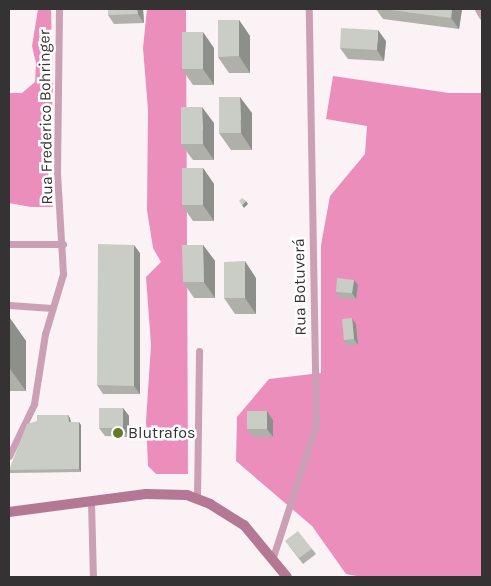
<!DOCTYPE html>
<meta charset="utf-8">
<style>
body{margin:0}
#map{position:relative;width:491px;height:586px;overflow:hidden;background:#faf2f5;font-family:Karla,sans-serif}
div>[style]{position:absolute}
.forest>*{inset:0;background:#eb8ebc}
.minor>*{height:7px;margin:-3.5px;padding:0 3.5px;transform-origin:3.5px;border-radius:3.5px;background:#cba0b4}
.secondary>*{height:10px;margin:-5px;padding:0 5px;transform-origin:5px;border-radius:5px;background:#b47794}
.wall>*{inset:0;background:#aeb0a9}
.shaded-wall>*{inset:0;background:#8d908a}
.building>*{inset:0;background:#cacdc5}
.dots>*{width:14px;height:14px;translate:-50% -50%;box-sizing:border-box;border:2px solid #fff;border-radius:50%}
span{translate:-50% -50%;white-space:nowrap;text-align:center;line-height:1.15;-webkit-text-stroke:5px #fff;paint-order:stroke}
.street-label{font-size:16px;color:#353233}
.poi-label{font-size:16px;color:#353233}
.left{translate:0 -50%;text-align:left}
.frame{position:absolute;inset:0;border:10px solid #353233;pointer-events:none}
</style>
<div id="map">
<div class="forest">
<div style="clip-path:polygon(38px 9px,51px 9px,53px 88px,48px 180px,53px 207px,31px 207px,9px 203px,9px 93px,22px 93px,35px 82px,36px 63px,32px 46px)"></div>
<div style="clip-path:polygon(147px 9px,186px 9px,188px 474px,156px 474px,148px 466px,146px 421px,151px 345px,146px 277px,161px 262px,153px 248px,147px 210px,148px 110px,143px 48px)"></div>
<div style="clip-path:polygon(333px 76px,449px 93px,482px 93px,482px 577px,362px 577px,346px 574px,312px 526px,236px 461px,237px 417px,269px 379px,321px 373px,321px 245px,330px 196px,365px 154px,367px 126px,326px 119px)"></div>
</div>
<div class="minor">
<div style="left:478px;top:9px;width:8px;rotate:60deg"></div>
<div style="left:9px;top:244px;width:54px"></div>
<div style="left:9px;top:305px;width:43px;rotate:4deg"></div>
<div style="left:9px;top:456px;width:58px;rotate:-64.3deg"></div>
<div style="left:34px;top:404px;width:71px;rotate:-81.1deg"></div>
<div style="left:45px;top:334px;width:63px;rotate:-73.3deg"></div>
<div style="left:63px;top:274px;width:101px;rotate:-93.4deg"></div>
<div style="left:57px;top:173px;width:164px;rotate:-89.3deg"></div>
<div style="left:197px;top:498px;width:147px;rotate:-89.2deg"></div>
<div style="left:91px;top:502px;width:75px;rotate:88.5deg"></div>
<div style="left:273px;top:557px;width:139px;rotate:-72deg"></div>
<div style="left:316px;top:425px;width:416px;rotate:-91deg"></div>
</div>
<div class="secondary">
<div style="left:9px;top:512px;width:138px;rotate:-7.5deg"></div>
<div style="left:146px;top:494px;width:41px;rotate:1.4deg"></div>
<div style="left:187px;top:495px;width:25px;rotate:21deg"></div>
<div style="left:210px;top:504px;width:40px;rotate:32deg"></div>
<div style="left:244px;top:525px;width:67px;rotate:50.4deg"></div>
</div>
<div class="wall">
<div style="clip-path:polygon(108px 9px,143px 9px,144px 23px,114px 24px,108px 15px)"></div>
<div style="clip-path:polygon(376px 9px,462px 9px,459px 29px,383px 19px)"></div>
<div style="clip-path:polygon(239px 20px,250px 36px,250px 73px,229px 73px,218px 57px)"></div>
<div style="clip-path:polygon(386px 41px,384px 61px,348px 59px,340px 48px)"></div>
<div style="clip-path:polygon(214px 48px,214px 85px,193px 85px,182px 69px)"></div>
<div style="clip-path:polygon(252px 113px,252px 150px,231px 150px,219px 133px)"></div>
<div style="clip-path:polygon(214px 123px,214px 160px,193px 160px,181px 144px)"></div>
<div style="clip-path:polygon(203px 168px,214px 184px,214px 221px,193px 221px,182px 205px)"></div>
<div style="clip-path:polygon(203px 245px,215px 261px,215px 298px,194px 298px,183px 282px)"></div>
<div style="clip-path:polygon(140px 253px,140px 394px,103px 394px,97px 385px)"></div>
<div style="clip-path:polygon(256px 278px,256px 314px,235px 314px,224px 298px)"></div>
<div style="clip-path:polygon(358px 285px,356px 299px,340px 298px,336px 292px)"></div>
<div style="clip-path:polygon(9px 318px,26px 341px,26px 391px,9px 391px)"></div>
<div style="clip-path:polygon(356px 324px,358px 345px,348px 346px,344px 340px)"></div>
<div style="clip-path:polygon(123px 408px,129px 416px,129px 437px,105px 436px,99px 428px)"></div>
<div style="clip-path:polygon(267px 411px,273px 420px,273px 437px,253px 437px,247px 429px)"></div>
<div style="clip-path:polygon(68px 415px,70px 418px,71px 422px,81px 425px,81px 472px,10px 473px,9px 469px)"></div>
<div style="clip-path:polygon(289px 546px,312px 549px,316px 554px,303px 564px)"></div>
</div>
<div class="shaded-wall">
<div style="clip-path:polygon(137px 9px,143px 9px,144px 23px,138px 14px)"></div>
<div style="clip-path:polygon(452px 9px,462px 9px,459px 29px,451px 18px)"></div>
<div style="clip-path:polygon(239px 20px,250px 36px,250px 73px,239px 56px)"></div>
<div style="clip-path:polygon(378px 30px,386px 41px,384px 61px,377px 50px)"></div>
<div style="clip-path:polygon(203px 32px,214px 48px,214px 85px,203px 69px)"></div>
<div style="clip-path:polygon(240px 97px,252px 113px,252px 150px,241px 133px)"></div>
<div style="clip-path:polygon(202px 107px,214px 123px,214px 160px,203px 144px)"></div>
<div style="clip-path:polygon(203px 168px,214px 184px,214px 221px,203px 205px)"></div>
<div style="clip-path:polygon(246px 201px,248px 204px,244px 208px,242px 205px)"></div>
<div style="clip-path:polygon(134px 245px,140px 253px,140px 394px,134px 386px)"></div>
<div style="clip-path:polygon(203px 245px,215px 261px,215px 298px,204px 282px)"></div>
<div style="clip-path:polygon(245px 261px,256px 278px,256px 314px,245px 298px)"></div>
<div style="clip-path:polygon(354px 280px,358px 285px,356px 299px,352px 293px)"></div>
<div style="clip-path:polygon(10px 318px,26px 341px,26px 391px,10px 369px)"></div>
<div style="clip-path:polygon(352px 318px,356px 324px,358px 345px,354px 339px)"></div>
<div style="clip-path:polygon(123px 408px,129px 416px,129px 437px,123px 428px)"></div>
<div style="clip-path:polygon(267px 411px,273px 420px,273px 437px,267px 429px)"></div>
<div style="clip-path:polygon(68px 415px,70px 418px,71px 425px,69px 422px)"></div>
<div style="clip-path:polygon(79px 422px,81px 425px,81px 472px,79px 469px)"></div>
</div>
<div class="building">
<div style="clip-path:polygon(108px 9px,137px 9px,138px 14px,108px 15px)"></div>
<div style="clip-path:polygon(384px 9px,452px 9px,451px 18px)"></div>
<div style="clip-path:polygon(218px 20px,239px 20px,239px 56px,218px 57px)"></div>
<div style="clip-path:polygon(341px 28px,378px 30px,377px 50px,340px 48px)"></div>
<div style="clip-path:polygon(182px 32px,203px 32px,203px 69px,182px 69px)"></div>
<div style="clip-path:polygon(219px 97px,240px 97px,241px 133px,219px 133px)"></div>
<div style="clip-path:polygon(181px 107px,202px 107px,203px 144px,181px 144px)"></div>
<div style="clip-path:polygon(182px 168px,203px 168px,203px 205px,182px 205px)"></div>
<div style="clip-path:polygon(242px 198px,246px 201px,242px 205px,239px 201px)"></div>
<div style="clip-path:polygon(98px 244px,134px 245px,134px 386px,97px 385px)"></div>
<div style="clip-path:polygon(182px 245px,203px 245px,204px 282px,183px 282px)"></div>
<div style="clip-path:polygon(245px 261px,245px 298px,224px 298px,224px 262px)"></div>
<div style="clip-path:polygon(337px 278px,354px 280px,352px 293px,336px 292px)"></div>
<div style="clip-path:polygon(9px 318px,10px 318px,10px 369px,9px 369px)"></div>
<div style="clip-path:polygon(352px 318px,354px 339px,344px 340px,342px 319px)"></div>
<div style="clip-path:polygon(99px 408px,123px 408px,123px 428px,99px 428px)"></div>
<div style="clip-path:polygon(247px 411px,267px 411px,267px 429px,247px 429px)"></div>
<div style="clip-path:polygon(37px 415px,68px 415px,69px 422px,79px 422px,79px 469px,9px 470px,27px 424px,37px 421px)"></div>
<div style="clip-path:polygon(298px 531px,312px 549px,299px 558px,285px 541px)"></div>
</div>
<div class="dots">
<div style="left:118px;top:433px;background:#657929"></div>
</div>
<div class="street-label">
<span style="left:46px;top:117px;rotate:-91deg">Rua Frederico Bohringer</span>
<span style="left:300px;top:287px;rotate:-91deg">Rua Botuverá</span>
</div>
<div class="poi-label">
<span class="left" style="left:128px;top:433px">Blutrafos</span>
</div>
<div class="frame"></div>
</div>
